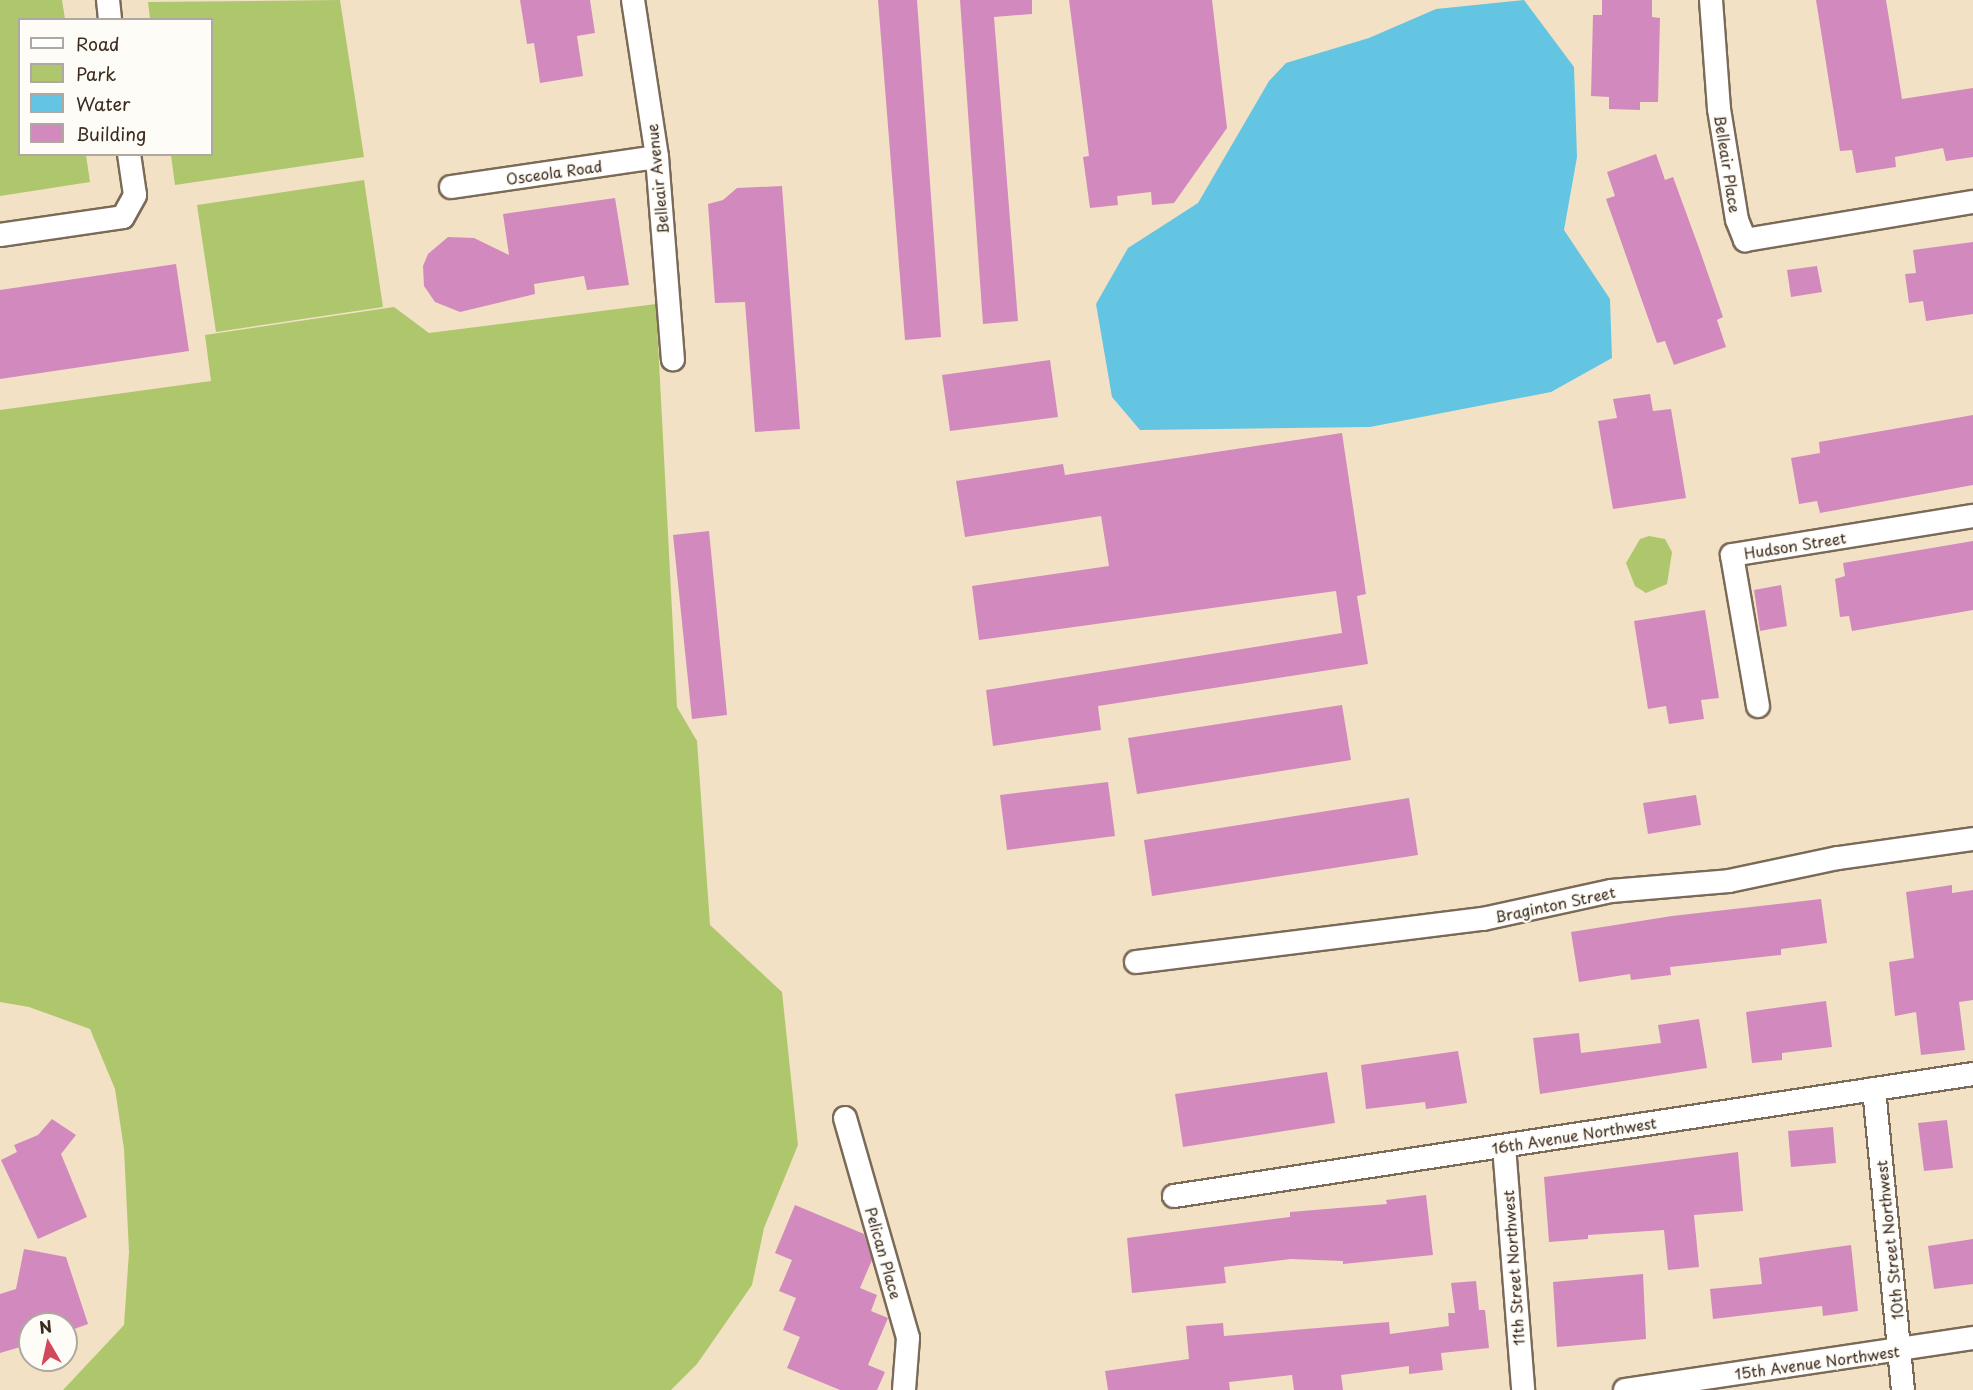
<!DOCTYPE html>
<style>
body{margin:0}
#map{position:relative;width:1973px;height:1390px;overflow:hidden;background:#f2e1c4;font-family:"Playpen Sans",sans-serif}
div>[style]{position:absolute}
.green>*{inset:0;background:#aec76d}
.water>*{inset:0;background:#63c5e1}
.building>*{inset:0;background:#d28abe}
.roads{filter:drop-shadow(2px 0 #7b6a58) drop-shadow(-2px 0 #7b6a58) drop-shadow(0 2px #7b6a58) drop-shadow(0 -2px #7b6a58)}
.minor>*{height:22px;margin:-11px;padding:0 11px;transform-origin:11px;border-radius:11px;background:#fff}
span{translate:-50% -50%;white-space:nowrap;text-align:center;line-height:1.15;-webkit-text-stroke:5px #fdfcf7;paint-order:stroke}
.street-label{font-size:15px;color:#3b2a1e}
.legend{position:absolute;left:18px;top:18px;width:195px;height:138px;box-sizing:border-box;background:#fdfcf7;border:2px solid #afa8a0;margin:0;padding:8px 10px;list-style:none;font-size:18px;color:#3b2a1e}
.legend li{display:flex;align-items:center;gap:12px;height:30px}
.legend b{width:30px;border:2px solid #afa8a0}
.north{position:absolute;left:18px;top:1312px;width:60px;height:60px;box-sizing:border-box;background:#fdfcf7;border:2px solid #afa8a0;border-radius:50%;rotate:351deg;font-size:16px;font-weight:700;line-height:24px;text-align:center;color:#3b2a1e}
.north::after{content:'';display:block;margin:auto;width:21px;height:27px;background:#d1495b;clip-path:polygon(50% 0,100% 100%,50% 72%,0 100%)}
</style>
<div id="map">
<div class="green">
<div style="clip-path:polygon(0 0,62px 0,65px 19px,20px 20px,20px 154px,86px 155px,90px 182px,0 196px)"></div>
<div style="clip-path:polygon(340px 0,364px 157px,175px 185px,171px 155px,212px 154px,212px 20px,150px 19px,148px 2px)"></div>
<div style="clip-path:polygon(364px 180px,383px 307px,216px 332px,197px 205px)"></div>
<div style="clip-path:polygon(656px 304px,677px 707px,697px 741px,710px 925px,782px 992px,798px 1145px,764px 1228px,752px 1285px,697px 1364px,671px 1390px,63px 1390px,124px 1325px,129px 1252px,124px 1149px,115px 1089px,90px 1029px,29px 1007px,0 1002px,0 410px,211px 381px,205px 335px,394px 307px,429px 333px)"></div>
<div style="clip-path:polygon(1649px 536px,1665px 539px,1672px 552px,1667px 584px,1646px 593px,1635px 586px,1626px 563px,1640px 539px)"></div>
</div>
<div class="water">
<div style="clip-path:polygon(1524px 0,1574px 67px,1577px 157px,1564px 230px,1610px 299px,1612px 358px,1551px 392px,1370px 427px,1140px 430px,1112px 397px,1096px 304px,1128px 248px,1198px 203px,1269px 81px,1286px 63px,1369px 38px,1436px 9px)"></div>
</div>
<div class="building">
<div style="clip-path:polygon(520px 0,590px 0,595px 33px,577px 36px,583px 76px,540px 83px,534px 43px,527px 44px)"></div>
<div style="clip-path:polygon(878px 0,917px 0,941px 337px,905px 340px)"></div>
<div style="clip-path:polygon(960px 0,1032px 0,1032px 14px,994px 17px,1018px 321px,983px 324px)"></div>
<div style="clip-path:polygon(1069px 0,1212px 0,1227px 128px,1174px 203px,1152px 205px,1151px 192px,1117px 196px,1118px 205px,1090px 208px,1083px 157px,1089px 156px)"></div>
<div style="clip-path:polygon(1602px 0,1652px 0,1652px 17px,1660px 18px,1658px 102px,1640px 102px,1640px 110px,1609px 109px,1609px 97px,1591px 96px,1593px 15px,1602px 15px)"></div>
<div style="clip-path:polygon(1816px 0,1886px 0,1902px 99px,1973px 88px,1973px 157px,1946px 161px,1943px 148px,1895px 157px,1896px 167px,1856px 173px,1852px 150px,1840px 151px)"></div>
<div style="clip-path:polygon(1656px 154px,1665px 180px,1673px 177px,1699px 248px,1723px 317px,1717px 320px,1726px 347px,1674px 365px,1665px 341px,1657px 343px,1606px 199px,1615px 196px,1607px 172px)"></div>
<div style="clip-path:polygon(782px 186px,800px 429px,755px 432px,745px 302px,715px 303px,708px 204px,723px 200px,737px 188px)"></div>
<div style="clip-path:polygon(615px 198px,629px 285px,587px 290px,584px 276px,534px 284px,535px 294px,460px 312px,435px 302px,424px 286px,423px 266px,428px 254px,448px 237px,474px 238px,509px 255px,503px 214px)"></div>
<div style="clip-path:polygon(1973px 242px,1973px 314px,1926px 321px,1923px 301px,1909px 303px,1905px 274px,1916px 273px,1913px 250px)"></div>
<div style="clip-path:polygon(176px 264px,189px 351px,0 379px,0 290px)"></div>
<div style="clip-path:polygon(1817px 266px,1822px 292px,1791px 297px,1787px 270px)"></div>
<div style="clip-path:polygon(1050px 360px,1058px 417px,950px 431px,942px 375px)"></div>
<div style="clip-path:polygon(1650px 394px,1653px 411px,1671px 409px,1686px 498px,1613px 509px,1598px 421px,1617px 418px,1613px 399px)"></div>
<div style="clip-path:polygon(1973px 415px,1973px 485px,1820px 513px,1817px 501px,1799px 504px,1791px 458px,1820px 453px,1819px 442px)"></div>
<div style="clip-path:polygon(1342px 433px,1366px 594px,1357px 596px,1368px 664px,1098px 706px,1101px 730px,993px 746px,986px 690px,1342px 633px,1336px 591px,979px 640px,972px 586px,1109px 566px,1101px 516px,965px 537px,956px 481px,1063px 464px,1065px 475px)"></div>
<div style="clip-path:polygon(709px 531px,727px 715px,692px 719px,673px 535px)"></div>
<div style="clip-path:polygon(1973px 541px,1973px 610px,1852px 631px,1849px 616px,1840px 617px,1835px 579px,1845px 576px,1843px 563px)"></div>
<div style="clip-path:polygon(1781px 585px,1787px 626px,1760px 631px,1754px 590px)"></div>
<div style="clip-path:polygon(1705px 610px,1719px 698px,1701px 700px,1704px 719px,1669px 724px,1666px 706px,1648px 709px,1634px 621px)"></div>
<div style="clip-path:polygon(1342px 705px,1351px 760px,1137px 794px,1128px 738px)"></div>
<div style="clip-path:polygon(1108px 782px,1115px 836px,1007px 850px,1000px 795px)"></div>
<div style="clip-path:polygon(1696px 795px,1701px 825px,1648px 834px,1643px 803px)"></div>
<div style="clip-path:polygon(1409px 798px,1418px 855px,1152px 896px,1144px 840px)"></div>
<div style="clip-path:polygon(1952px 885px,1952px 893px,1973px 890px,1973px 1000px,1959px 1002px,1965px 1050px,1921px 1055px,1916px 1012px,1895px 1016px,1889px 962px,1914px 958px,1906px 892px)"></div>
<div style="clip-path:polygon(1821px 899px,1827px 943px,1781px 949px,1781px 955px,1670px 967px,1671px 975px,1631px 980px,1630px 974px,1579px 982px,1571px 932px,1672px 916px)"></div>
<div style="clip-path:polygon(1826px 1001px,1832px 1047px,1782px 1053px,1782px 1060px,1752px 1063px,1746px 1012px)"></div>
<div style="clip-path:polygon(1699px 1019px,1707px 1068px,1540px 1094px,1533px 1038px,1579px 1033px,1581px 1053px,1661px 1043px,1658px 1025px)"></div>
<div style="clip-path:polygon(1458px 1051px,1467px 1103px,1426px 1109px,1425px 1102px,1366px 1109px,1361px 1065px)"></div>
<div style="clip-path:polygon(1327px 1072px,1335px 1123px,1183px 1147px,1175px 1094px)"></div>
<div style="clip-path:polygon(52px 1119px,76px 1135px,61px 1154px,87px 1217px,38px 1239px,1px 1160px,17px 1152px,14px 1145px,38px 1135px)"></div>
<div style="clip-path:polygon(1947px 1120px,1953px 1168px,1924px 1171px,1918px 1123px)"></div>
<div style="clip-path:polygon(1833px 1127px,1836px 1163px,1791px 1167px,1788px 1131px)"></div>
<div style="clip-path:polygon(1738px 1152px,1743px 1211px,1694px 1215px,1699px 1267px,1668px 1270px,1664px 1230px,1588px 1235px,1588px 1239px,1549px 1242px,1544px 1177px)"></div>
<div style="clip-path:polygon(1426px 1195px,1433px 1255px,1343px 1264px,1343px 1261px,1291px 1259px,1224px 1267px,1226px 1283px,1132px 1293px,1127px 1238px,1290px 1217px,1290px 1212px,1387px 1204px,1386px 1200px)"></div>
<div style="clip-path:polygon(795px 1205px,864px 1234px,872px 1260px,860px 1288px,877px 1295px,871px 1311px,888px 1318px,868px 1365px,885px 1372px,877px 1390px,840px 1390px,787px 1368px,800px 1337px,783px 1330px,796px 1298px,779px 1291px,792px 1260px,775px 1253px)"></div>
<div style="clip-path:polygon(1973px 1239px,1973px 1284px,1934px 1289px,1928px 1246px)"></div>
<div style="clip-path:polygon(1851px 1245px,1858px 1311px,1823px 1316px,1822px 1306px,1713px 1319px,1710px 1289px,1762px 1284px,1759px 1258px)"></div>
<div style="clip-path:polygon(24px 1249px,66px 1257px,88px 1324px,66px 1332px,66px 1324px,30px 1324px,30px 1344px,0 1353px,0 1294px,16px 1289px)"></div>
<div style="clip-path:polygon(1643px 1274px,1646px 1339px,1557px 1347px,1553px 1282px)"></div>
<div style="clip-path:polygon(1476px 1281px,1479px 1310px,1485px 1310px,1489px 1348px,1441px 1353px,1443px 1370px,1409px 1374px,1409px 1366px,1341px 1375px,1343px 1390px,1294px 1390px,1292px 1375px,1229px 1382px,1230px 1390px,1108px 1390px,1105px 1371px,1189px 1359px,1186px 1326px,1223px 1323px,1224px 1336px,1389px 1322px,1390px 1334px,1449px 1326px,1448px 1313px,1455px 1313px,1451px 1283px)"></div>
</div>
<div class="roads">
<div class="minor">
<div style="left:108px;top:0;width:20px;rotate:84deg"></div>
<div style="left:633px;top:0;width:159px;rotate:81.3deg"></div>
<div style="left:657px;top:157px;width:203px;rotate:85.5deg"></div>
<div style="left:1711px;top:0;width:109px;rotate:85.8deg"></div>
<div style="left:1719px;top:109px;width:112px;rotate:80.8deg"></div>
<div style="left:1737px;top:220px;width:22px;rotate:68deg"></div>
<div style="left:1745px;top:240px;width:231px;rotate:-9.5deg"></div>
<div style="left:451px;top:187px;width:208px;rotate:-8.3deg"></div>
<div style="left:0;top:235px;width:124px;rotate:-8.3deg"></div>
<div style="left:123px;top:217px;width:25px;rotate:-61deg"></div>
<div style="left:135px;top:195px;width:41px;rotate:-98.3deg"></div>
<div style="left:1758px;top:706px;width:153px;rotate:-99.8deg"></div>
<div style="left:1732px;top:555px;width:244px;rotate:-9.2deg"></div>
<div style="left:1136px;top:962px;width:350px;rotate:-7.1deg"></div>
<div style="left:1483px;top:919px;width:131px;rotate:-12.3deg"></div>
<div style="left:1611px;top:891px;width:118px;rotate:-4.8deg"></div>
<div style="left:1729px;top:881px;width:111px;rotate:-11.9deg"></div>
<div style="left:1838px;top:858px;width:136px;rotate:-8deg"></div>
<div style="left:1874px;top:1089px;width:302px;rotate:84.5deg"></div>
<div style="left:845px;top:1118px;width:229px;rotate:74deg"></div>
<div style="left:908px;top:1338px;width:52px;rotate:94.4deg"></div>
<div style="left:1504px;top:1146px;width:245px;rotate:85.5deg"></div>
<div style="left:1174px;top:1196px;width:808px;rotate:-8.68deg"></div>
<div style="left:1625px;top:1390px;width:352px;rotate:-8.5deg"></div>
</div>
</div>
<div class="street-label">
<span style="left:1728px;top:164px;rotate:81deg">Belleair Place</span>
<span style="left:554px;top:172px;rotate:-8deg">Osceola Road</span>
<span style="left:657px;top:179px;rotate:-96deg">Belleair Avenue</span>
<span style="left:1795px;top:545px;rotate:-9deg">Hudson Street</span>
<span style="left:1555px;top:904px;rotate:-12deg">Braginton Street</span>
<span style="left:1574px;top:1135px;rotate:-9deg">16th Avenue Northwest</span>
<span style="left:1889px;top:1240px;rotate:-96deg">10th Street Northwest</span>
<span style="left:884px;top:1253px;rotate:74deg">Pelican Place</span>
<span style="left:1513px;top:1268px;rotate:-94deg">11th Street Northwest</span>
<span style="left:1817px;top:1362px;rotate:-8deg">15th Avenue Northwest</span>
</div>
<ul class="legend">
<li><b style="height:8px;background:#fff"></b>Road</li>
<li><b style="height:16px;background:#aec76d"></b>Park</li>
<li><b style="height:16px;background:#63c5e1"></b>Water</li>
<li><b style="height:16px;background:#d28abe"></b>Building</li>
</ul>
<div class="north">N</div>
</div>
